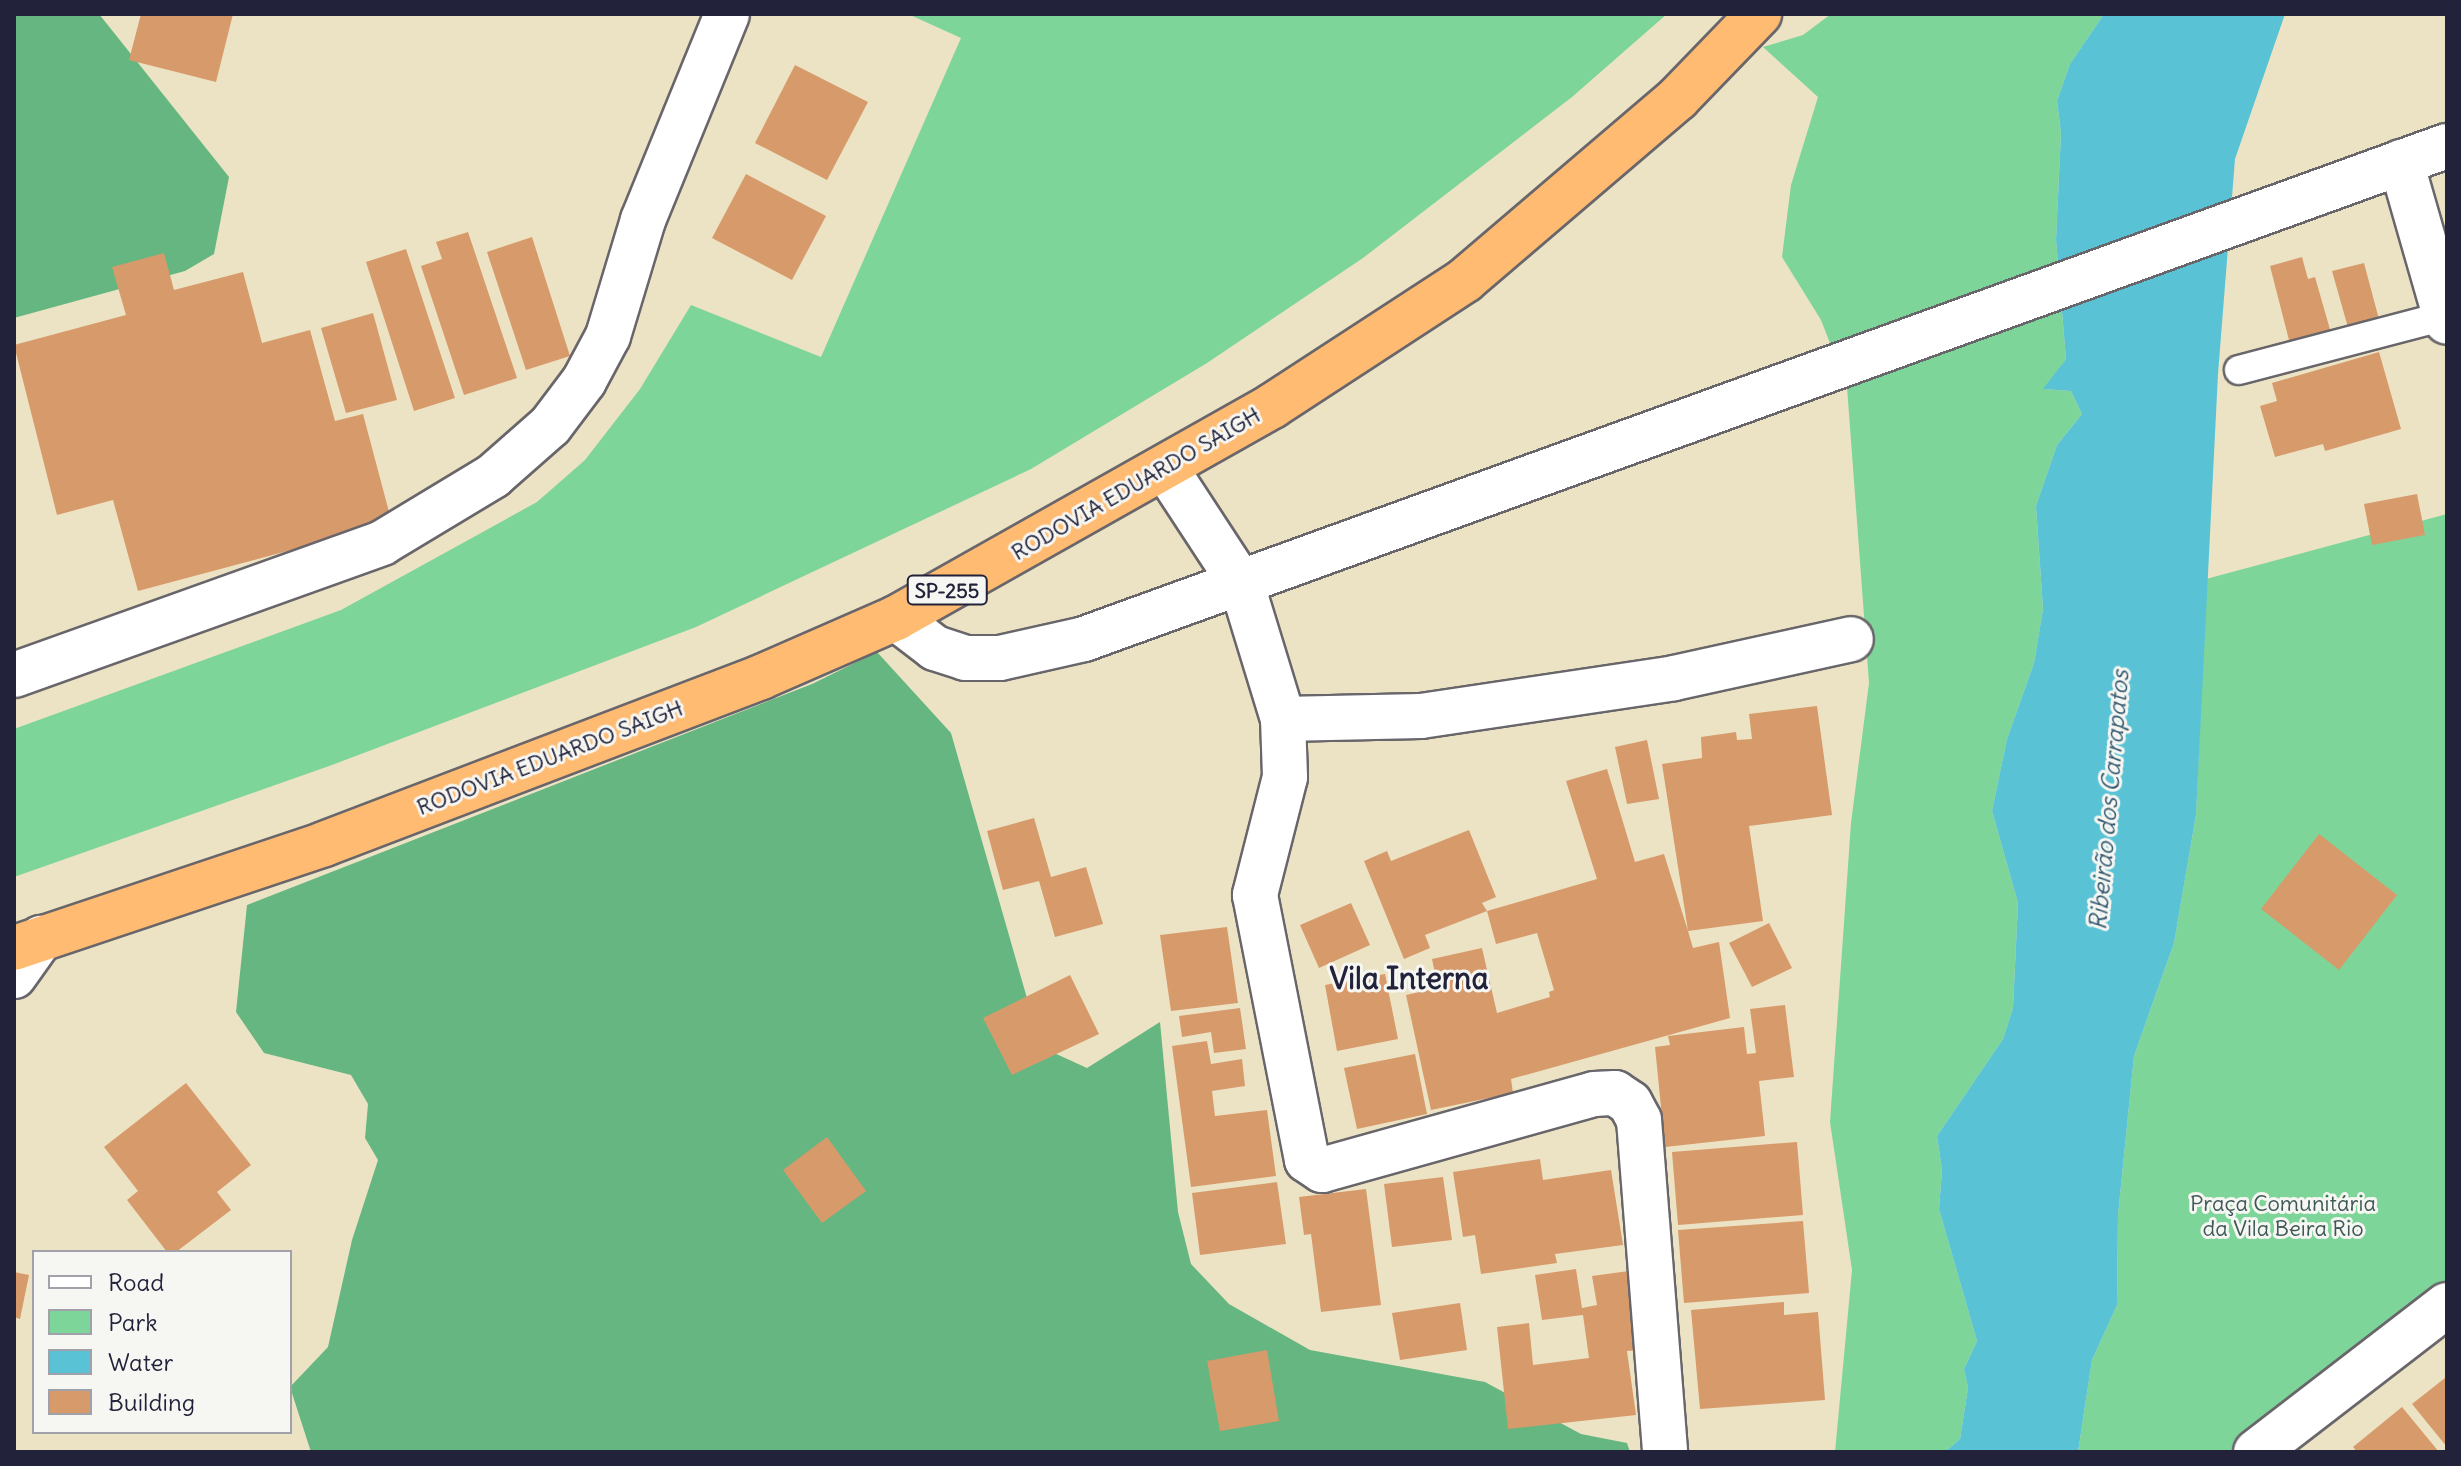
<!DOCTYPE html>
<meta charset="utf-8">
<style>
body{margin:0}
#map{position:relative;width:2461px;height:1466px;overflow:hidden;background:#ece3c4;font-family:Delius,sans-serif}
div>[style]{position:absolute}
.green>*{inset:0;background:#7ed599}
.forest>*{inset:0;background:#66b681}
.water>*{inset:0;background:#59c3d5}
.building>*{inset:0;background:#d79a6b}
.roads{filter:drop-shadow(2px 0 #69666b) drop-shadow(-2px 0 #69666b) drop-shadow(0 2px #69666b) drop-shadow(0 -2px #69666b)}
.service>*{height:28px;margin:-14px;padding:0 14px;transform-origin:14px;border-radius:14px;background:#fff}
.minor>*{height:44px;margin:-22px;padding:0 22px;transform-origin:22px;border-radius:22px;background:#fff}
.tertiary>*{height:44px;margin:-22px;padding:0 22px;transform-origin:22px;border-radius:22px;background:#fff}
.trunk>*{height:44px;margin:-22px;padding:0 22px;transform-origin:22px;border-radius:22px;background:#ffbb71}
span{translate:-50% -50%;white-space:nowrap;text-align:center;line-height:1.15;-webkit-text-stroke:6px #f6f6f2;paint-order:stroke}
.shield-label span{padding:2px 6px;background:#f6f6f2;border:2px solid;border-radius:6px;-webkit-text-stroke-width:0}
.shield-label{font-size:20px;color:#22223b;font-weight:700}
.street-label{font-size:22px;color:#22223b}
.park-label{font-size:22px;color:#3e5857}
.water-label{font-size:24px;color:#355a71;font-style:italic}
.district-label{font-size:30px;color:#22223b;font-weight:700}
.frame{position:absolute;inset:0;border:16px solid #22223b;pointer-events:none}
.legend{position:absolute;left:32px;top:1250px;width:260px;height:184px;box-sizing:border-box;background:#f6f6f2;border:2px solid #a1a1a9;margin:0;padding:10px 14px;list-style:none;font-size:24px;color:#22223b}
.legend li{display:flex;align-items:center;gap:16px;height:40px}
.legend b{width:40px;border:2px solid #a1a1a9}
</style>
<div id="map">
<div class="green">
<div style="clip-path:polygon(908px 14px,1667px 14px,1572px 97px,1363px 258px,1207px 363px,1031px 469px,696px 627px,332px 765px,14px 877px,14px 729px,341px 610px,537px 502px,585px 460px,640px 389px,691px 305px,821px 357px,961px 38px)"></div>
<div style="clip-path:polygon(1831px 14px,2104px 14px,2070px 64px,2057px 101px,2061px 133px,2056px 240px,2066px 359px,2044px 389px,2071px 391px,2082px 414px,2057px 445px,2036px 506px,2043px 609px,2034px 663px,2007px 739px,1992px 811px,2018px 903px,2013px 1008px,2003px 1039px,1937px 1136px,1942px 1170px,1939px 1209px,1977px 1341px,1964px 1369px,1968px 1388px,1960px 1439px,1945px 1452px,1835px 1452px,1852px 1270px,1830px 1122px,1851px 823px,1869px 683px,1847px 387px,1821px 320px,1782px 257px,1791px 185px,1818px 97px,1763px 47px,1803px 35px)"></div>
<div style="clip-path:polygon(2447px 514px,2447px 1297px,2243px 1452px,2078px 1452px,2092px 1360px,2117px 1305px,2118px 1215px,2134px 1056px,2174px 943px,2196px 815px,2206px 579px)"></div>
</div>
<div class="forest">
<div style="clip-path:polygon(14px 14px,99px 14px,229px 177px,214px 254px,185px 271px,14px 318px)"></div>
<div style="clip-path:polygon(877px 652px,951px 733px,1041px 1047px,1087px 1068px,1160px 1022px,1178px 1212px,1191px 1264px,1229px 1304px,1310px 1350px,1485px 1382px,1581px 1434px,1627px 1443px,1630px 1452px,311px 1452px,290px 1387px,328px 1347px,352px 1240px,378px 1160px,365px 1138px,368px 1104px,351px 1075px,264px 1053px,236px 1012px,247px 905px,812px 684px)"></div>
</div>
<div class="water">
<div style="clip-path:polygon(2104px 14px,2285px 14px,2235px 159px,2218px 374px,2196px 815px,2174px 943px,2134px 1056px,2118px 1215px,2117px 1305px,2092px 1360px,2078px 1452px,1945px 1452px,1960px 1439px,1968px 1388px,1964px 1369px,1977px 1341px,1939px 1209px,1942px 1170px,1937px 1136px,2003px 1039px,2013px 1008px,2018px 903px,1992px 811px,2007px 739px,2034px 663px,2043px 609px,2036px 506px,2057px 445px,2082px 414px,2071px 391px,2043px 389px,2066px 359px,2056px 240px,2061px 133px,2057px 101px,2070px 64px)"></div>
</div>
<div class="building">
<div style="clip-path:polygon(141px 14px,233px 14px,216px 82px,129px 60px)"></div>
<div style="clip-path:polygon(795px 65px,868px 102px,827px 180px,755px 143px)"></div>
<div style="clip-path:polygon(746px 174px,826px 216px,792px 280px,712px 238px)"></div>
<div style="clip-path:polygon(468px 232px,517px 378px,464px 395px,421px 266px,442px 259px,436px 242px)"></div>
<div style="clip-path:polygon(532px 237px,570px 356px,526px 370px,487px 252px)"></div>
<div style="clip-path:polygon(406px 249px,455px 398px,414px 411px,366px 262px)"></div>
<div style="clip-path:polygon(164px 253px,174px 290px,243px 272px,262px 343px,310px 330px,335px 421px,363px 414px,392px 523px,138px 591px,113px 500px,57px 515px,14px 345px,126px 315px,112px 267px)"></div>
<div style="clip-path:polygon(2302px 257px,2308px 279px,2315px 277px,2331px 333px,2290px 344px,2270px 266px)"></div>
<div style="clip-path:polygon(2364px 263px,2380px 323px,2349px 331px,2332px 271px)"></div>
<div style="clip-path:polygon(373px 313px,397px 400px,346px 413px,321px 328px)"></div>
<div style="clip-path:polygon(2379px 352px,2401px 429px,2325px 451px,2323px 444px,2275px 457px,2260px 406px,2277px 401px,2272px 383px)"></div>
<div style="clip-path:polygon(2417px 494px,2425px 535px,2372px 545px,2364px 504px)"></div>
<div style="clip-path:polygon(1817px 706px,1832px 815px,1749px 826px,1763px 921px,1688px 931px,1693px 948px,1719px 942px,1730px 1018px,1511px 1079px,1513px 1093px,1431px 1110px,1406px 995px,1438px 988px,1432px 959px,1482px 948px,1497px 1013px,1550px 997px,1549px 992px,1554px 990px,1537px 933px,1496px 944px,1487px 911px,1425px 935px,1430px 948px,1404px 959px,1364px 861px,1387px 851px,1391px 861px,1469px 830px,1496px 897px,1482px 903px,1487px 911px,1597px 879px,1566px 781px,1607px 769px,1635px 862px,1664px 854px,1688px 931px,1662px 764px,1702px 758px,1701px 737px,1736px 732px,1737px 740px,1752px 739px,1749px 714px)"></div>
<div style="clip-path:polygon(1647px 740px,1659px 799px,1627px 804px,1615px 747px)"></div>
<div style="clip-path:polygon(1034px 818px,1051px 877px,1086px 867px,1103px 924px,1055px 937px,1039px 881px,1003px 890px,987px 831px)"></div>
<div style="clip-path:polygon(2319px 834px,2397px 895px,2339px 970px,2261px 909px)"></div>
<div style="clip-path:polygon(1351px 903px,1370px 945px,1319px 968px,1300px 925px)"></div>
<div style="clip-path:polygon(1769px 923px,1792px 968px,1752px 987px,1729px 943px)"></div>
<div style="clip-path:polygon(1227px 927px,1238px 1003px,1171px 1011px,1160px 935px)"></div>
<div style="clip-path:polygon(1385px 974px,1398px 1039px,1337px 1051px,1325px 985px)"></div>
<div style="clip-path:polygon(1070px 975px,1099px 1034px,1012px 1075px,983px 1018px)"></div>
<div style="clip-path:polygon(1785px 1005px,1794px 1077px,1759px 1081px,1765px 1136px,1665px 1147px,1655px 1047px,1670px 1045px,1668px 1036px,1744px 1027px,1747px 1054px,1756px 1053px,1750px 1009px)"></div>
<div style="clip-path:polygon(1240px 1008px,1246px 1049px,1214px 1053px,1211px 1032px,1182px 1037px,1179px 1016px)"></div>
<div style="clip-path:polygon(1207px 1041px,1211px 1064px,1242px 1059px,1245px 1086px,1212px 1091px,1215px 1116px,1267px 1110px,1276px 1176px,1191px 1187px,1172px 1046px)"></div>
<div style="clip-path:polygon(1415px 1054px,1427px 1114px,1357px 1129px,1344px 1068px)"></div>
<div style="clip-path:polygon(186px 1083px,251px 1165px,217px 1192px,231px 1210px,176px 1252px,167px 1252px,127px 1200px,138px 1191px,104px 1147px)"></div>
<div style="clip-path:polygon(827px 1137px,866px 1191px,822px 1223px,783px 1170px)"></div>
<div style="clip-path:polygon(1797px 1142px,1803px 1215px,1678px 1225px,1672px 1152px)"></div>
<div style="clip-path:polygon(1540px 1159px,1543px 1180px,1611px 1170px,1623px 1245px,1555px 1254px,1557px 1263px,1481px 1274px,1475px 1235px,1463px 1237px,1453px 1172px)"></div>
<div style="clip-path:polygon(1443px 1177px,1452px 1240px,1392px 1247px,1384px 1184px)"></div>
<div style="clip-path:polygon(1277px 1182px,1286px 1244px,1200px 1255px,1192px 1193px)"></div>
<div style="clip-path:polygon(1366px 1189px,1381px 1305px,1321px 1312px,1311px 1234px,1304px 1235px,1299px 1197px)"></div>
<div style="clip-path:polygon(1803px 1221px,1809px 1293px,1684px 1303px,1678px 1230px)"></div>
<div style="clip-path:polygon(1576px 1269px,1582px 1308px,1597px 1305px,1592px 1276px,1629px 1271px,1640px 1350px,1627px 1351px,1636px 1415px,1508px 1429px,1497px 1327px,1529px 1323px,1533px 1365px,1589px 1358px,1583px 1315px,1542px 1320px,1535px 1275px)"></div>
<div style="clip-path:polygon(14px 1272px,29px 1275px,20px 1319px,14px 1317px)"></div>
<div style="clip-path:polygon(1784px 1302px,1784px 1315px,1818px 1312px,1825px 1400px,1700px 1409px,1691px 1310px)"></div>
<div style="clip-path:polygon(1460px 1303px,1467px 1350px,1400px 1360px,1392px 1313px)"></div>
<div style="clip-path:polygon(1267px 1350px,1279px 1421px,1220px 1431px,1207px 1361px)"></div>
<div style="clip-path:polygon(2445px 1378px,2447px 1380px,2447px 1447px,2412px 1404px)"></div>
<div style="clip-path:polygon(2402px 1407px,2439px 1452px,2357px 1452px,2353px 1447px)"></div>
</div>
<div class="roads">
<div class="service">
<div style="left:2239px;top:370px;width:213px;rotate:-14.7deg"></div>
</div>
<div class="minor">
<div style="left:2401px;top:162px;width:166px;rotate:74deg"></div>
<div style="left:1166px;top:469px;width:139px;rotate:56.8deg"></div>
<div style="left:1242px;top:585px;width:140px;rotate:73deg"></div>
<div style="left:1283px;top:719px;width:58px;rotate:88deg"></div>
<div style="left:1285px;top:777px;width:122px;rotate:104.3deg"></div>
<div style="left:1255px;top:895px;width:270px;rotate:78.9deg"></div>
<div style="left:1307px;top:1160px;width:18px;rotate:34deg"></div>
<div style="left:1322px;top:1170px;width:282px;rotate:-15.6deg"></div>
<div style="left:1594px;top:1094px;width:21px;rotate:-3deg"></div>
<div style="left:1615px;top:1093px;width:18px;rotate:34deg"></div>
<div style="left:1630px;top:1103px;width:19px;rotate:62deg"></div>
<div style="left:1639px;top:1120px;width:333px;rotate:85.5deg"></div>
<div style="left:14px;top:675px;width:391px;rotate:-19.7deg"></div>
<div style="left:382px;top:543px;width:130px;rotate:-31.1deg"></div>
<div style="left:493px;top:476px;width:76px;rotate:-41.3deg"></div>
<div style="left:550px;top:426px;width:56px;rotate:-52.9deg"></div>
<div style="left:584px;top:381px;width:51px;rotate:-61.9deg"></div>
<div style="left:608px;top:336px;width:121px;rotate:-73.2deg"></div>
<div style="left:643px;top:220px;width:222px;rotate:-67.8deg"></div>
<div style="left:1283px;top:719px;width:138px;rotate:-1.2deg"></div>
<div style="left:1421px;top:716px;width:256px;rotate:-8.5deg"></div>
<div style="left:1674px;top:678px;width:181px;rotate:-12.4deg"></div>
<div style="left:14px;top:976px;width:47px;rotate:-54.6deg"></div>
<div style="left:2256px;top:1452px;width:241px;rotate:-37.6deg"></div>
</div>
<div class="tertiary">
<div style="left:896px;top:618px;width:49px;rotate:37.6deg"></div>
<div style="left:935px;top:648px;width:32px;rotate:18deg"></div>
<div style="left:965px;top:658px;width:35px"></div>
<div style="left:1000px;top:658px;width:86px;rotate:-12.7deg"></div>
<div style="left:1084px;top:639px;width:1449px;rotate:-19.89deg"></div>
</div>
<div class="trunk">
<div style="left:14px;top:948px;width:327px;rotate:-18.5deg"></div>
<div style="left:324px;top:844px;width:468px;rotate:-20.9deg"></div>
<div style="left:761px;top:677px;width:147px;rotate:-23.6deg"></div>
<div style="left:896px;top:618px;width:432px;rotate:-29.4deg"></div>
<div style="left:1272px;top:406px;width:230px;rotate:-33.1deg"></div>
<div style="left:1465px;top:280px;width:280px;rotate:-40.5deg"></div>
<div style="left:1678px;top:98px;width:117px;rotate:-46deg"></div>
</div>
</div>
<div class="shield-label">
<span style="left:947px;top:590px">SP-255</span>
</div>
<div class="street-label">
<span style="left:1136px;top:484px;rotate:-30deg">RODOVIA EDUARDO SAIGH</span>
<span style="left:550px;top:758px;rotate:-21deg">RODOVIA EDUARDO SAIGH</span>
</div>
<div class="park-label">
<span style="left:2283px;top:1216px">Praça Comunitária<br>da Vila Beira Rio</span>
</div>
<div class="water-label">
<span style="left:2109px;top:800px;rotate:-85deg">Ribeirão dos Carrapatos</span>
</div>
<div class="district-label">
<span style="left:1409px;top:978px">Vila Interna</span>
</div>
<div class="frame"></div>
<ul class="legend">
<li><b style="height:10px;background:#fff"></b>Road</li>
<li><b style="height:22px;background:#7ed599"></b>Park</li>
<li><b style="height:22px;background:#59c3d5"></b>Water</li>
<li><b style="height:22px;background:#d79a6b"></b>Building</li>
</ul>
</div>
